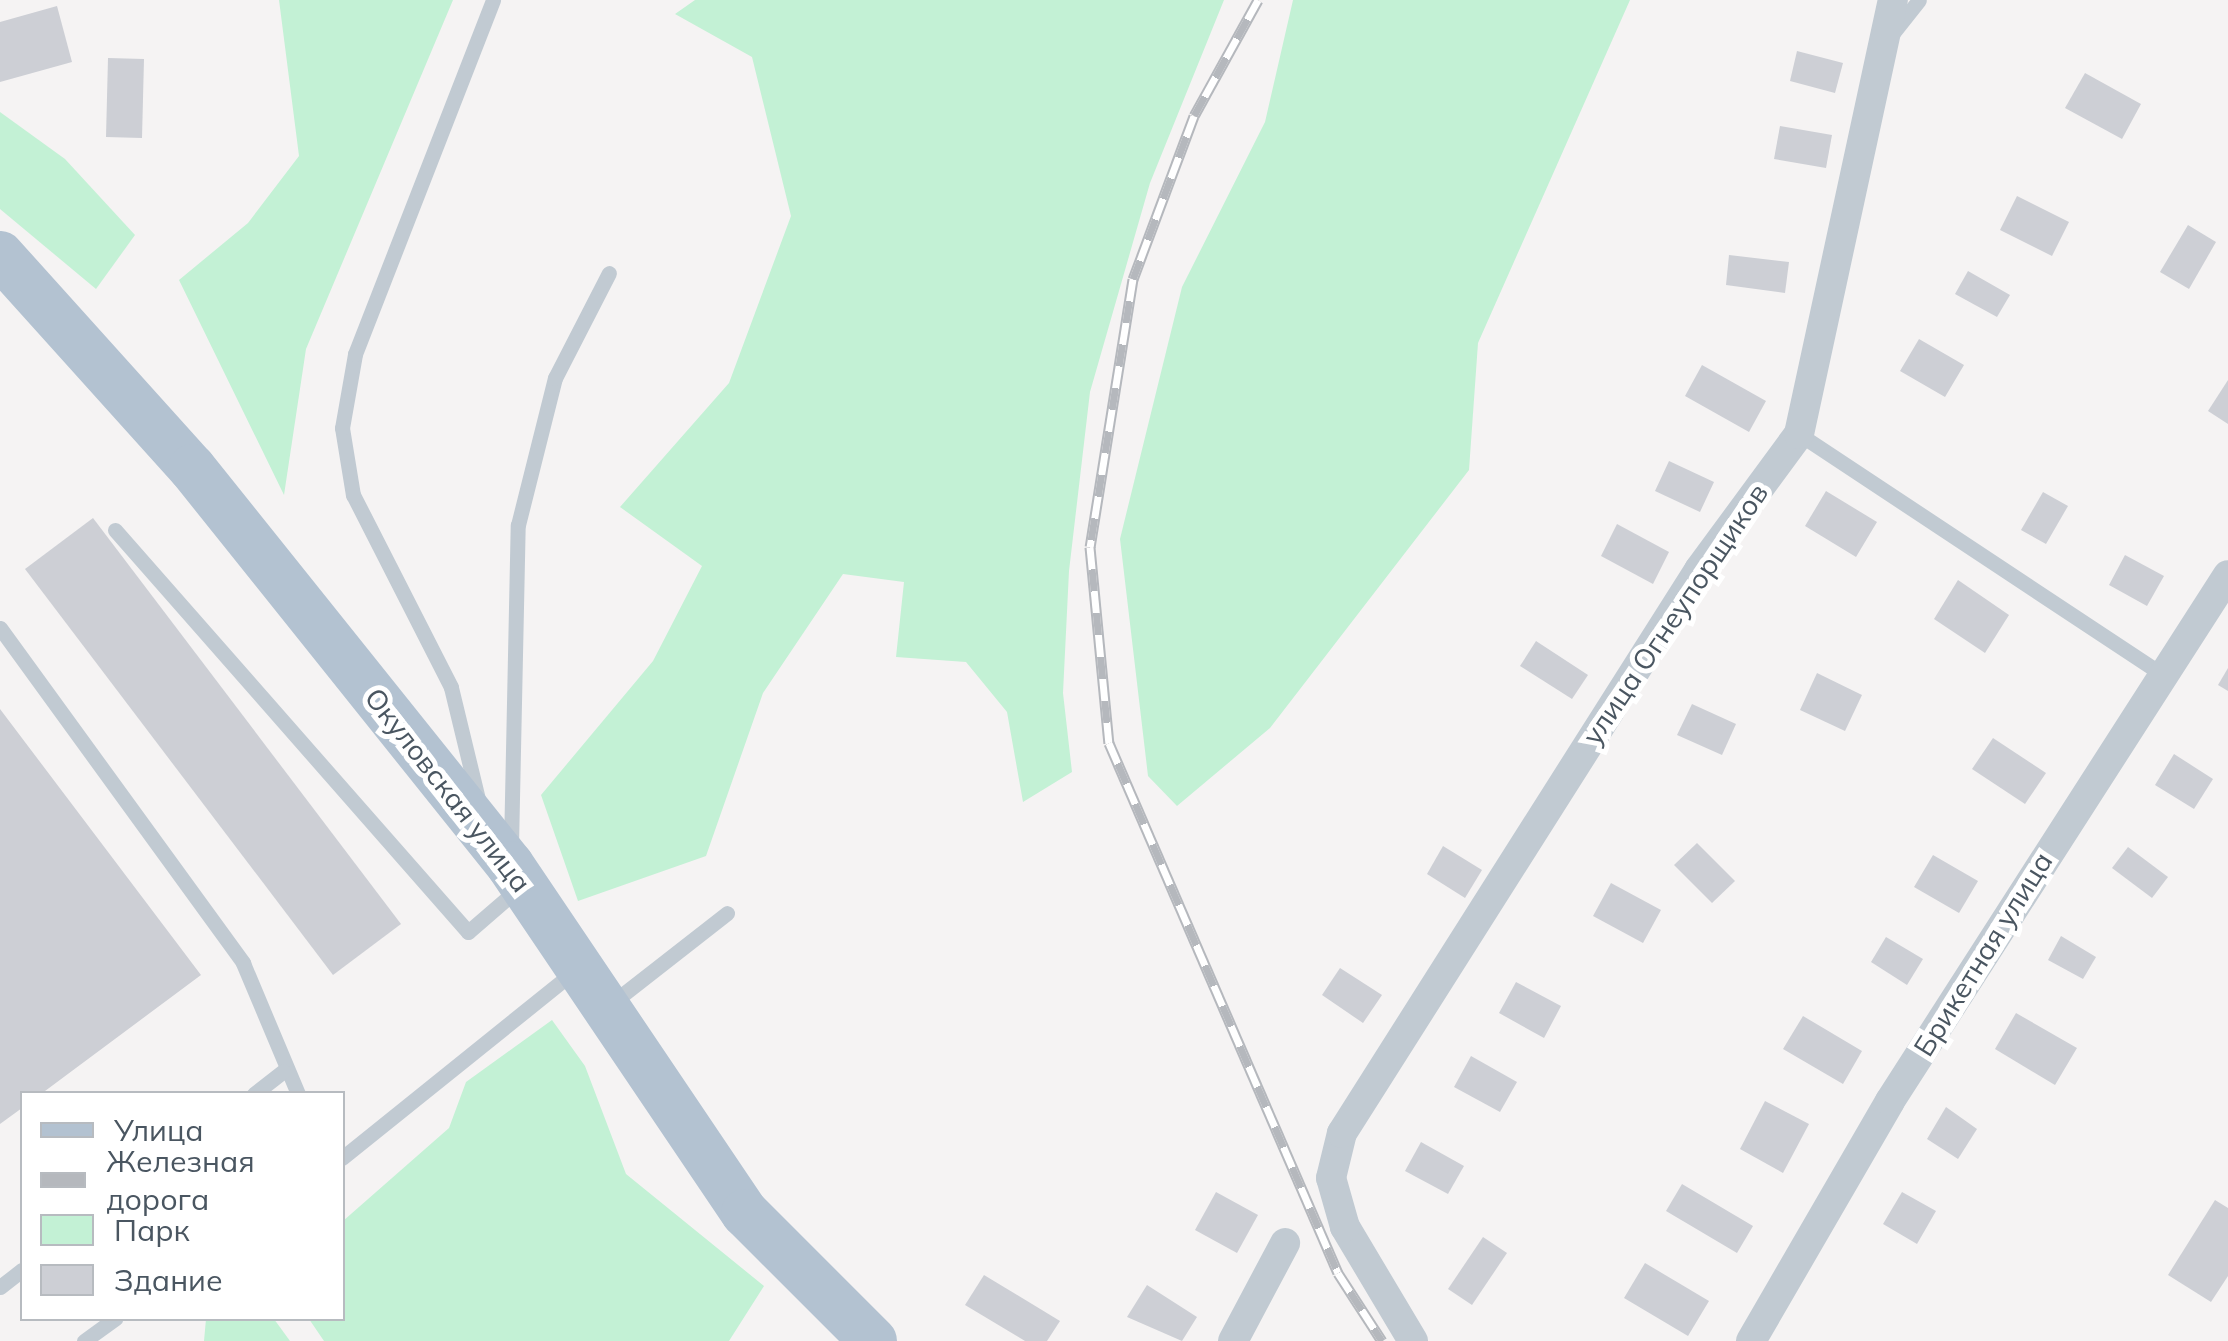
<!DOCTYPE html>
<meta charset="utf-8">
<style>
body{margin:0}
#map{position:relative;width:2228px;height:1341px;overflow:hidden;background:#f5f3f3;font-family:Mulish,sans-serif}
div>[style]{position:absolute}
.green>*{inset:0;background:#c3f1d5}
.building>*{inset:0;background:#cdcfd5}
.lane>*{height:15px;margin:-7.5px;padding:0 7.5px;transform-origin:7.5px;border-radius:7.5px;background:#c1cad2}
.street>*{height:30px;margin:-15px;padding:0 15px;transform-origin:15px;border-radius:15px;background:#c1cad2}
.primary>*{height:48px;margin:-24px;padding:0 24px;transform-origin:24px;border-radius:24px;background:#b3c2d1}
.rail>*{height:11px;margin-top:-5.5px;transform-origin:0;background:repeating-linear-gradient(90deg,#fff 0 22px,#b5b8bd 0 44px);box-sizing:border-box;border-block:2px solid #b5b8bd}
span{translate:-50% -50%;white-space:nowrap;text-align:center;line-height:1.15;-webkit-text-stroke:10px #fff;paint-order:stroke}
.street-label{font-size:28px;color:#4a5661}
.legend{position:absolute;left:20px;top:1091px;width:325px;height:230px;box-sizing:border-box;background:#fff;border:2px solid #b7bbc0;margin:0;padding:12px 18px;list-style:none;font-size:30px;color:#4a5661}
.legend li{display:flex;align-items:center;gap:20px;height:50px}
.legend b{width:50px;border:2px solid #b7bbc0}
</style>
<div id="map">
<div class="green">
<div style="clip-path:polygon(279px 0,453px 0,306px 349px,284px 495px,179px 280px,248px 223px,299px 156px)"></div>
<div style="clip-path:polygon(695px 0,1224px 0,1150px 183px,1090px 392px,1069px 571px,1063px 693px,1072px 772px,1023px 802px,1007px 712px,966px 662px,896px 657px,904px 582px,843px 574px,763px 693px,706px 856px,578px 901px,541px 795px,653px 661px,702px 566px,620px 507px,729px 383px,791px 216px,752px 57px,675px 14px)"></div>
<div style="clip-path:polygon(1293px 0,1630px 0,1478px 343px,1469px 470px,1270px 728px,1177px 806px,1148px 776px,1120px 539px,1182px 287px,1265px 122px)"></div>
<div style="clip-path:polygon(0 112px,65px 159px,135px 235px,96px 289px,0 209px)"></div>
<div style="clip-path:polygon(552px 1020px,585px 1066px,626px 1174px,764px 1286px,729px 1341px,324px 1341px,309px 1319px,342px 1318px,343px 1221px,449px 1128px,466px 1082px)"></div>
<div style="clip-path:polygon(206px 1319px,274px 1319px,290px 1341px,204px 1341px)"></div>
</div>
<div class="building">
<div style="clip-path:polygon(57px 6px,72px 62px,0 82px,0 22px)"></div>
<div style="clip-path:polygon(1797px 51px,1843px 63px,1835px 93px,1790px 81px)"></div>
<div style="clip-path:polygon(108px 58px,144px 59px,142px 138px,106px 137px)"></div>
<div style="clip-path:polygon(2085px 73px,2141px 104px,2122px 139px,2065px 108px)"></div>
<div style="clip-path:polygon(1780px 126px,1832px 135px,1826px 168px,1774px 159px)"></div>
<div style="clip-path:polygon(2017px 196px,2069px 222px,2052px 256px,2000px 230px)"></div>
<div style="clip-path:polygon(2188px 225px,2216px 242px,2189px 289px,2160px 272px)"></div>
<div style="clip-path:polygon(1729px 255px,1789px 262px,1785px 293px,1726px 285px)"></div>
<div style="clip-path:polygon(1968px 271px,2010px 295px,1997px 317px,1955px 294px)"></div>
<div style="clip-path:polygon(1919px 339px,1964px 365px,1945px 397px,1900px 371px)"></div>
<div style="clip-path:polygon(1702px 365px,1766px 401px,1749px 432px,1685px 396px)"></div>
<div style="clip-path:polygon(2228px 380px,2228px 424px,2208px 411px)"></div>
<div style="clip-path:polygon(1669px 461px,1714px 482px,1700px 512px,1655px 491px)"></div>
<div style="clip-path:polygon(1826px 491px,1877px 522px,1856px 557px,1805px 526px)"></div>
<div style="clip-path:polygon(2043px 492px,2068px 506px,2046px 544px,2021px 530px)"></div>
<div style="clip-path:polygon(93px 518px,401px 924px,333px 975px,25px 569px)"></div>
<div style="clip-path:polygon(1617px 524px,1669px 552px,1653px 584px,1601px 556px)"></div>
<div style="clip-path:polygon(2125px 555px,2164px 576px,2147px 606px,2109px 585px)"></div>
<div style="clip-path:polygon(1958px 580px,2009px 615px,1985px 653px,1934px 619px)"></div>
<div style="clip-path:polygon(1536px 641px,1588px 675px,1572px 699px,1520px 666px)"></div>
<div style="clip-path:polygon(2228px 668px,2228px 691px,2218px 685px)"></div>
<div style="clip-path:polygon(1817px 673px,1862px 695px,1845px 731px,1800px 710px)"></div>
<div style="clip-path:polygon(1692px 704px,1736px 724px,1722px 755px,1677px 735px)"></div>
<div style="clip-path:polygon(0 709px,201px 975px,41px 1094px,22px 1094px,22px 1108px,0 1124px)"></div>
<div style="clip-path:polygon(1993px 738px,2046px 773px,2025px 804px,1972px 769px)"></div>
<div style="clip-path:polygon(2174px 754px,2213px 779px,2194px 809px,2155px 785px)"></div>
<div style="clip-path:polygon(1697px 843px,1735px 881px,1712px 903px,1674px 865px)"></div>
<div style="clip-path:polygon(1443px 846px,1482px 870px,1465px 898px,1427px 874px)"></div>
<div style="clip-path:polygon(2128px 847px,2168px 877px,2152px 898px,2112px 868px)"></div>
<div style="clip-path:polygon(1933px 855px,1978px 881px,1959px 913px,1914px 887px)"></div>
<div style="clip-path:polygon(1611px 883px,1661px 910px,1643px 943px,1593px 916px)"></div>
<div style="clip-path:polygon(2061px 936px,2096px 957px,2083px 979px,2048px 960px)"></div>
<div style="clip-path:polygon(1886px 937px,1923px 959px,1907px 985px,1871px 962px)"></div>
<div style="clip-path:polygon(1340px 968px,1382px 995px,1363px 1023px,1322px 995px)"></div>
<div style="clip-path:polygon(1516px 982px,1561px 1006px,1544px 1038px,1499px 1013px)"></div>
<div style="clip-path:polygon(2016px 1013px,2077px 1048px,2055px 1085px,1995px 1049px)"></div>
<div style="clip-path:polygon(1803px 1016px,1862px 1051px,1843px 1084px,1783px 1049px)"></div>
<div style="clip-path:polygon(1471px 1056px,1517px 1082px,1500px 1112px,1454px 1087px)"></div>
<div style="clip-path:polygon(1765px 1101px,1809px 1124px,1783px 1173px,1740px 1149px)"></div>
<div style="clip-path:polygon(1946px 1107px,1977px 1129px,1958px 1159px,1927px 1139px)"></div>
<div style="clip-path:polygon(1421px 1142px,1464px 1166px,1448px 1194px,1405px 1171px)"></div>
<div style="clip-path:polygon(1682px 1184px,1753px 1226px,1737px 1253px,1666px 1211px)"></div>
<div style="clip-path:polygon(1216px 1192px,1258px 1215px,1237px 1253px,1195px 1230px)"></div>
<div style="clip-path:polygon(1902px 1192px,1936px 1211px,1917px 1244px,1883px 1224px)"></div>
<div style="clip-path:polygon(2215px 1200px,2228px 1208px,2228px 1276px,2211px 1302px,2168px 1275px)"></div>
<div style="clip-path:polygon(1483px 1237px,1507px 1253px,1472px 1305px,1448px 1289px)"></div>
<div style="clip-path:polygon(1645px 1263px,1709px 1301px,1688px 1336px,1624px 1298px)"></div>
<div style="clip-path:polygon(984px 1275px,1060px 1321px,1047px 1341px,1025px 1341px,965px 1305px)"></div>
<div style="clip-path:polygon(1147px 1285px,1197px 1317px,1182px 1341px,1127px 1317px)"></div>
</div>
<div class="lane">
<div style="left:1892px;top:34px;width:43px;rotate:-51.5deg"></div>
<div style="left:1799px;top:434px;width:434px;rotate:33.5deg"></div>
<div style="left:115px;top:530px;width:535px;rotate:48.71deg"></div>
<div style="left:468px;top:932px;width:69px;rotate:-40.9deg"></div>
<div style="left:0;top:628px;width:414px;rotate:54deg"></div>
<div style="left:243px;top:963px;width:142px;rotate:67.2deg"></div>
<div style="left:478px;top:799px;width:115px;rotate:-103.6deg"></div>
<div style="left:451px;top:687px;width:216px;rotate:-117deg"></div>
<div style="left:353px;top:495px;width:68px;rotate:-99.3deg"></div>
<div style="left:342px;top:428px;width:75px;rotate:-80deg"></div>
<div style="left:355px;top:354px;width:380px;rotate:-68.7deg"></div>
<div style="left:511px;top:846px;width:321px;rotate:-88.8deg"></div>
<div style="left:518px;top:525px;width:152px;rotate:-75.9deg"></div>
<div style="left:555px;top:378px;width:118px;rotate:-62.8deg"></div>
<div style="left:612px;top:1003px;width:146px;rotate:-38deg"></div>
<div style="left:254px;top:1094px;width:37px;rotate:-38deg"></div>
<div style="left:342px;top:1158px;width:300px;rotate:-38.8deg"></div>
<div style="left:0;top:1287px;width:28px;rotate:-38deg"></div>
<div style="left:84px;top:1341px;width:39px;rotate:-36deg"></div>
</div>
<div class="street">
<div style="left:1233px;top:1341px;width:111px;rotate:-62deg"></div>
<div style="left:1413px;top:1341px;width:133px;rotate:-120.8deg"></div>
<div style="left:1345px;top:1227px;width:51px;rotate:-105.9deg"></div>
<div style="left:1331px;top:1178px;width:46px;rotate:-76.3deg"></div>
<div style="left:1342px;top:1133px;width:667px;rotate:-57.62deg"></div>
<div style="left:1699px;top:570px;width:169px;rotate:-53.7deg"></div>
<div style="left:1799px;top:434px;width:444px;rotate:-77.8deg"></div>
<div style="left:1751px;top:1341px;width:277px;rotate:-59.9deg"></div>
<div style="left:1890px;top:1101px;width:625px;rotate:-57.28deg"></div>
</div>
<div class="primary">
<div style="left:0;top:255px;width:287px;rotate:48deg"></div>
<div style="left:192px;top:468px;width:509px;rotate:51.31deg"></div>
<div style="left:510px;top:865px;width:420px;rotate:56deg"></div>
<div style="left:745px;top:1213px;width:181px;rotate:45deg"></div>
</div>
<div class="rail">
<div style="left:1258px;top:0;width:132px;rotate:118.9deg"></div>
<div style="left:1194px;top:116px;width:174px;rotate:110.5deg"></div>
<div style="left:1133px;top:279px;width:271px;rotate:99.1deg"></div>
<div style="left:1090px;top:547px;width:197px;rotate:84.5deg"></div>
<div style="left:1109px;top:743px;width:577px;rotate:66.63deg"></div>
<div style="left:1338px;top:1273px;width:81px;rotate:57.1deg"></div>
</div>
<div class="street-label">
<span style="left:1675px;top:614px;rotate:-56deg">улица Огнеупорщиков</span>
<span style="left:448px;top:790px;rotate:52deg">Окуловская улица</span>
<span style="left:1983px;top:954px;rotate:-58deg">Брикетная улица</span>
</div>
<ul class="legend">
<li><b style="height:12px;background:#b3c2d1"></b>Улица</li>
<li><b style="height:12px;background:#b5b8bd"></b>Железная дорога</li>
<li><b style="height:28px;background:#c3f1d5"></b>Парк</li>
<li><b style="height:28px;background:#cdcfd5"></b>Здание</li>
</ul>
</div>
